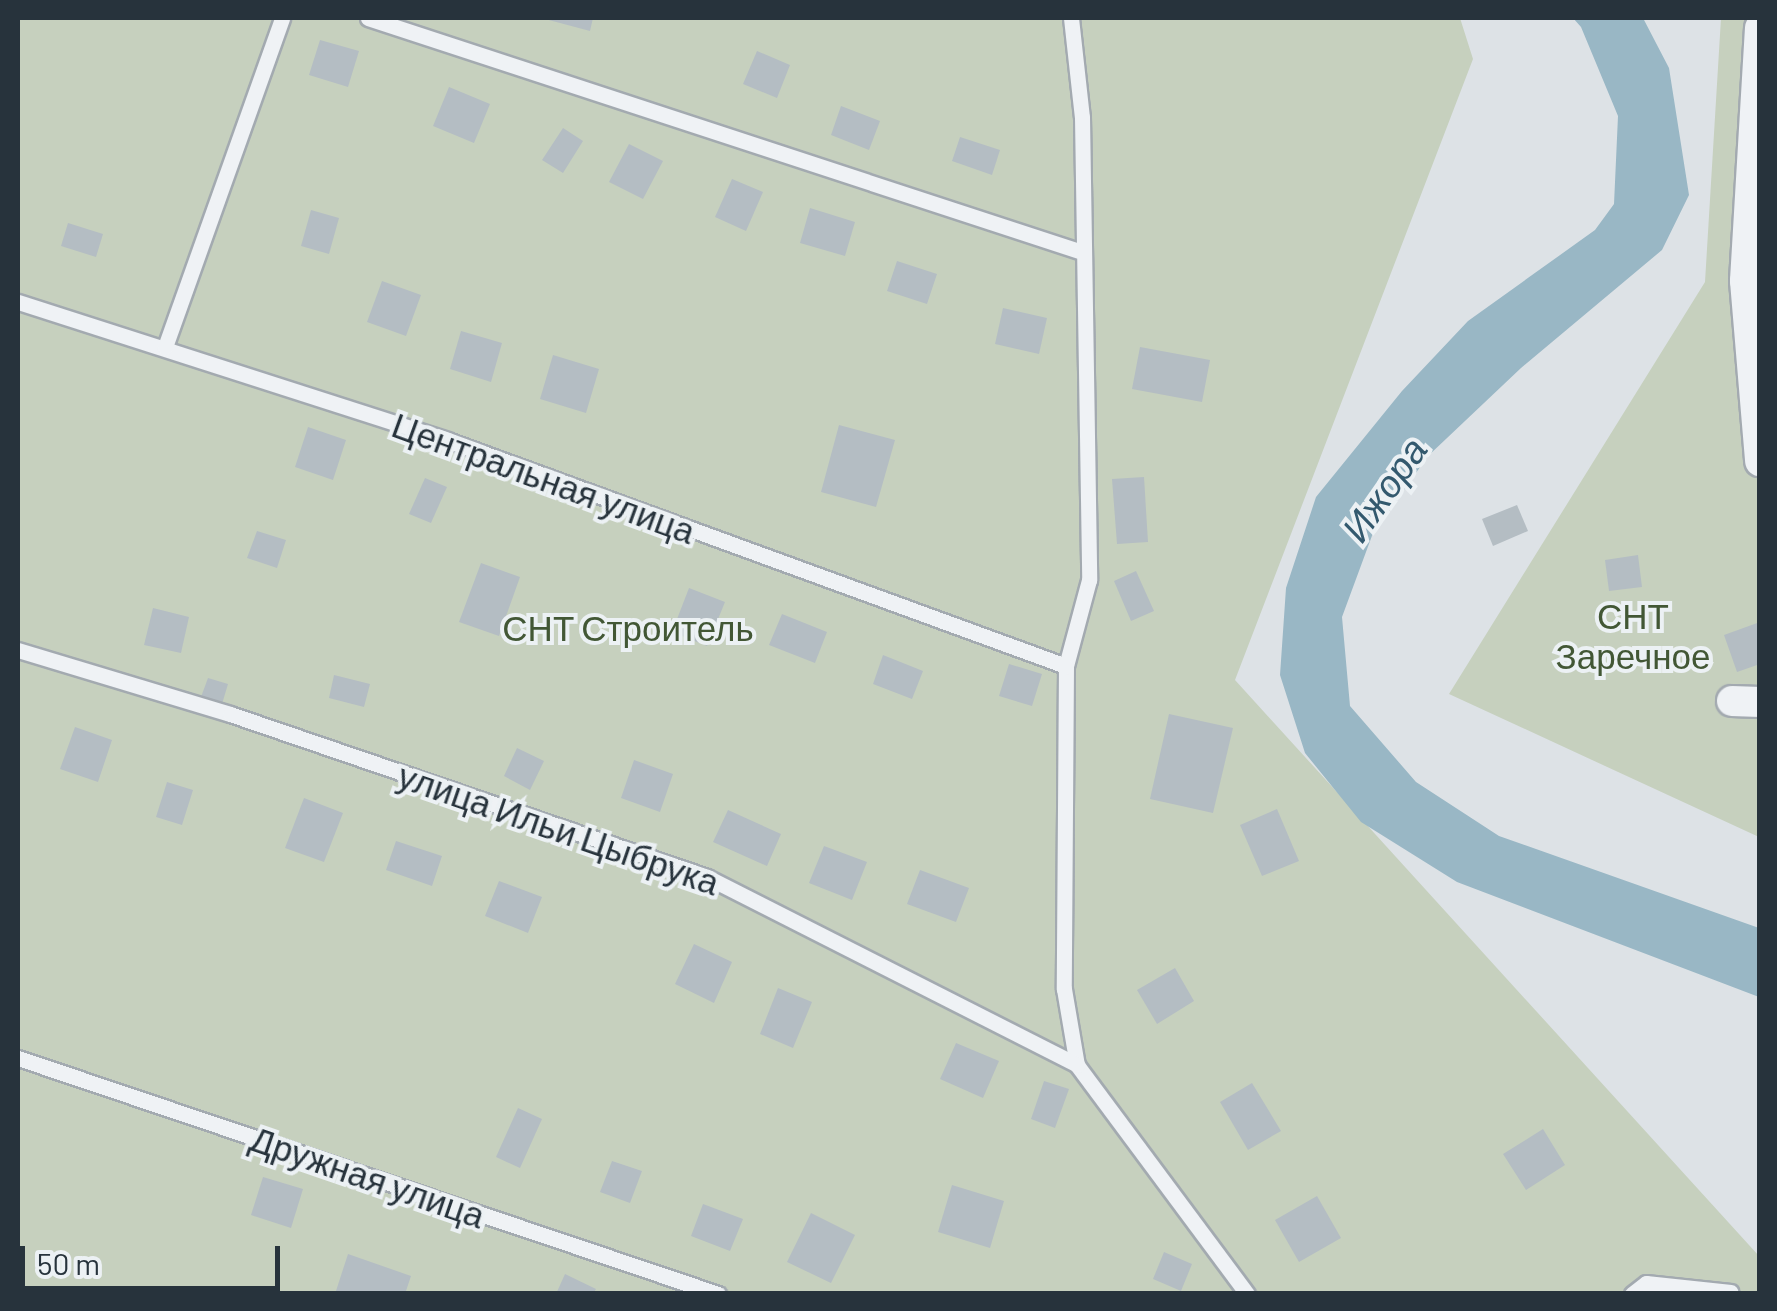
<!DOCTYPE html>
<meta charset="utf-8">
<style>
body{margin:0}
#map{position:relative;width:1777px;height:1311px;overflow:hidden;background:#dde2e6;font-family:Barlow,sans-serif}
div>[style]{position:absolute}
.green>*{inset:0;background:#c6d0be}
.water>*{inset:0;background:#99b7c5}
.building>*{inset:0;background:#b4bdc3}
.roads{filter:drop-shadow(2px 0 #a3aab0) drop-shadow(-2px 0 #a3aab0) drop-shadow(0 2px #a3aab0) drop-shadow(0 -2px #a3aab0)}
.lane>*{height:15px;margin:-7.5px;padding:0 7.5px;transform-origin:7.5px;border-radius:7.5px;background:#eff2f5}
.street>*{height:30px;margin:-15px;padding:0 15px;transform-origin:15px;border-radius:15px;background:#eff2f5}
span{translate:-50% -50%;white-space:nowrap;text-align:center;line-height:1.15;-webkit-text-stroke:8px #ecf1f4;paint-order:stroke}
.street-label{font-size:35px;color:#27333c}
.park-label{font-size:35px;color:#425735}
.water-label{font-size:38px;color:#33596e;font-style:italic}
.frame{position:absolute;inset:0;border:20px solid #27333c;pointer-events:none}
.scale{position:absolute;left:20px;top:1246px;width:260px;height:45px;box-sizing:border-box;border:5px solid #27333c;border-top:0;padding-left:12px;font-size:30px;line-height:35px;white-space:nowrap;color:#27333c;-webkit-text-stroke:8px #ecf1f4;paint-order:stroke}
</style>
<div id="map">
<div class="green">
<div style="clip-path:polygon(18px 18px,1460px 18px,1473px 59px,1235px 680px,1759px 1256px,1759px 1293px,18px 1293px)"></div>
<div style="clip-path:polygon(1721px 18px,1759px 18px,1759px 837px,1449px 694px,1705px 282px)"></div>
</div>
<div class="water">
<div style="clip-path:polygon(1573px 18px,1643px 18px,1669px 68px,1689px 195px,1662px 250px,1521px 368px,1428px 456px,1373px 533px,1342px 617px,1350px 706px,1416px 782px,1499px 836px,1759px 928px,1759px 997px,1457px 882px,1361px 822px,1305px 753px,1280px 675px,1286px 588px,1316px 497px,1402px 391px,1468px 321px,1595px 230px,1614px 204px,1618px 116px,1581px 27px)"></div>
</div>
<div class="building">
<div style="clip-path:polygon(545px 19px,545px 18px,593px 18px,590px 31px)"></div>
<div style="clip-path:polygon(320px 40px,359px 51px,348px 87px,309px 75px)"></div>
<div style="clip-path:polygon(757px 51px,790px 65px,777px 98px,743px 84px)"></div>
<div style="clip-path:polygon(449px 87px,490px 104px,474px 143px,433px 126px)"></div>
<div style="clip-path:polygon(841px 106px,880px 121px,869px 150px,831px 135px)"></div>
<div style="clip-path:polygon(563px 128px,583px 141px,563px 173px,542px 160px)"></div>
<div style="clip-path:polygon(960px 137px,1000px 150px,992px 175px,952px 161px)"></div>
<div style="clip-path:polygon(629px 144px,663px 161px,643px 199px,609px 182px)"></div>
<div style="clip-path:polygon(732px 179px,763px 192px,746px 231px,715px 217px)"></div>
<div style="clip-path:polygon(810px 208px,855px 222px,845px 256px,800px 243px)"></div>
<div style="clip-path:polygon(311px 210px,339px 218px,329px 254px,301px 246px)"></div>
<div style="clip-path:polygon(68px 223px,103px 234px,96px 257px,61px 246px)"></div>
<div style="clip-path:polygon(897px 261px,937px 274px,927px 304px,887px 291px)"></div>
<div style="clip-path:polygon(382px 281px,421px 295px,406px 336px,367px 322px)"></div>
<div style="clip-path:polygon(1003px 308px,1047px 318px,1039px 354px,995px 344px)"></div>
<div style="clip-path:polygon(461px 331px,502px 343px,491px 382px,450px 369px)"></div>
<div style="clip-path:polygon(1140px 347px,1210px 360px,1202px 402px,1132px 389px)"></div>
<div style="clip-path:polygon(553px 355px,599px 369px,586px 413px,540px 399px)"></div>
<div style="clip-path:polygon(839px 425px,895px 440px,876px 507px,821px 492px)"></div>
<div style="clip-path:polygon(308px 427px,346px 440px,333px 480px,295px 467px)"></div>
<div style="clip-path:polygon(1144px 477px,1148px 542px,1117px 544px,1112px 479px)"></div>
<div style="clip-path:polygon(425px 478px,447px 487px,431px 523px,409px 514px)"></div>
<div style="clip-path:polygon(1517px 505px,1528px 531px,1493px 546px,1482px 519px)"></div>
<div style="clip-path:polygon(257px 531px,286px 540px,277px 568px,247px 558px)"></div>
<div style="clip-path:polygon(1638px 555px,1642px 587px,1609px 591px,1605px 560px)"></div>
<div style="clip-path:polygon(481px 563px,520px 577px,499px 636px,459px 622px)"></div>
<div style="clip-path:polygon(1136px 571px,1154px 611px,1131px 621px,1114px 581px)"></div>
<div style="clip-path:polygon(689px 588px,725px 602px,707px 646px,672px 632px)"></div>
<div style="clip-path:polygon(153px 608px,189px 617px,181px 653px,144px 645px)"></div>
<div style="clip-path:polygon(782px 614px,827px 632px,815px 663px,769px 645px)"></div>
<div style="clip-path:polygon(1760px 622px,1760px 664px,1737px 672px,1724px 635px)"></div>
<div style="clip-path:polygon(883px 655px,923px 671px,912px 699px,873px 684px)"></div>
<div style="clip-path:polygon(1009px 664px,1042px 674px,1032px 706px,999px 696px)"></div>
<div style="clip-path:polygon(334px 675px,370px 684px,364px 707px,329px 698px)"></div>
<div style="clip-path:polygon(208px 678px,228px 684px,222px 704px,201px 697px)"></div>
<div style="clip-path:polygon(1169px 714px,1233px 728px,1213px 813px,1150px 799px)"></div>
<div style="clip-path:polygon(75px 727px,112px 740px,98px 782px,60px 769px)"></div>
<div style="clip-path:polygon(517px 748px,544px 761px,530px 790px,504px 776px)"></div>
<div style="clip-path:polygon(634px 760px,673px 774px,660px 812px,621px 798px)"></div>
<div style="clip-path:polygon(167px 782px,193px 790px,182px 825px,156px 817px)"></div>
<div style="clip-path:polygon(304px 798px,343px 813px,324px 862px,285px 848px)"></div>
<div style="clip-path:polygon(1277px 809px,1299px 861px,1262px 876px,1240px 825px)"></div>
<div style="clip-path:polygon(728px 810px,781px 834px,767px 866px,713px 842px)"></div>
<div style="clip-path:polygon(396px 841px,442px 856px,432px 886px,386px 870px)"></div>
<div style="clip-path:polygon(824px 846px,867px 862px,852px 900px,809px 883px)"></div>
<div style="clip-path:polygon(920px 870px,969px 888px,956px 922px,907px 904px)"></div>
<div style="clip-path:polygon(499px 881px,542px 897px,528px 933px,485px 916px)"></div>
<div style="clip-path:polygon(694px 944px,732px 962px,714px 1003px,675px 984px)"></div>
<div style="clip-path:polygon(1175px 968px,1194px 1001px,1157px 1024px,1137px 990px)"></div>
<div style="clip-path:polygon(778px 988px,812px 1002px,793px 1048px,760px 1034px)"></div>
<div style="clip-path:polygon(956px 1043px,999px 1061px,983px 1098px,940px 1079px)"></div>
<div style="clip-path:polygon(1044px 1081px,1069px 1089px,1055px 1128px,1031px 1119px)"></div>
<div style="clip-path:polygon(1252px 1083px,1281px 1131px,1248px 1150px,1220px 1102px)"></div>
<div style="clip-path:polygon(518px 1108px,542px 1119px,520px 1168px,496px 1157px)"></div>
<div style="clip-path:polygon(1543px 1129px,1565px 1165px,1526px 1190px,1503px 1154px)"></div>
<div style="clip-path:polygon(612px 1161px,642px 1171px,630px 1203px,600px 1192px)"></div>
<div style="clip-path:polygon(263px 1177px,303px 1189px,291px 1228px,251px 1215px)"></div>
<div style="clip-path:polygon(952px 1185px,1004px 1201px,990px 1248px,938px 1232px)"></div>
<div style="clip-path:polygon(1317px 1196px,1341px 1238px,1299px 1262px,1275px 1220px)"></div>
<div style="clip-path:polygon(703px 1204px,743px 1219px,730px 1251px,691px 1236px)"></div>
<div style="clip-path:polygon(811px 1213px,855px 1235px,831px 1283px,787px 1262px)"></div>
<div style="clip-path:polygon(1164px 1252px,1192px 1264px,1181px 1291px,1153px 1279px)"></div>
<div style="clip-path:polygon(348px 1254px,411px 1276px,405px 1294px,335px 1294px)"></div>
<div style="clip-path:polygon(565px 1274px,596px 1289px,593px 1294px,556px 1294px)"></div>
</div>
<div class="roads">
<div class="lane">
<div style="left:368px;top:18px;width:751px;rotate:18.15deg"></div>
<div style="left:1071px;top:18px;width:100px;rotate:83.7deg"></div>
<div style="left:1082px;top:117px;width:463px;rotate:89.1deg"></div>
<div style="left:1089px;top:580px;width:89px;rotate:105deg"></div>
<div style="left:1066px;top:666px;width:323px;rotate:90.4deg"></div>
<div style="left:1064px;top:989px;width:77px;rotate:80.3deg"></div>
<div style="left:1077px;top:1065px;width:285px;rotate:53.4deg"></div>
<div style="left:18px;top:302px;width:451px;rotate:17.8deg"></div>
<div style="left:447px;top:440px;width:659px;rotate:20.06deg"></div>
<div style="left:165px;top:347px;width:349px;rotate:-70.4deg"></div>
<div style="left:18px;top:650px;width:221px;rotate:16.8deg"></div>
<div style="left:230px;top:714px;width:504px;rotate:18.87deg"></div>
<div style="left:707px;top:877px;width:415px;rotate:26.9deg"></div>
<div style="left:18px;top:1058px;width:739px;rotate:18.63deg"></div>
<div style="left:1632px;top:1294px;width:18px;rotate:-38deg"></div>
<div style="left:1646px;top:1283px;width:85px;rotate:6deg"></div>
</div>
<div class="street">
<div style="left:1760px;top:28px;width:253px;rotate:93.4deg"></div>
<div style="left:1745px;top:281px;width:181px;rotate:85.2deg"></div>
<div style="left:1732px;top:701px;width:28px;rotate:2deg"></div>
</div>
</div>
<div class="street-label">
<span style="left:544px;top:477px;rotate:20deg">Центральная улица</span>
<span style="left:559px;top:828px;rotate:19deg">улица Ильи Цыбрука</span>
<span style="left:368px;top:1176px;rotate:19deg">Дружная улица</span>
</div>
<div class="park-label">
<span style="left:1633px;top:635px">СНТ<br>Заречное</span>
<span style="left:628px;top:627px">СНТ Строитель</span>
</div>
<div class="water-label">
<span style="left:1384px;top:489px;rotate:-55deg">Ижора</span>
</div>
<div class="frame"></div>
<div class="scale">50 m</div>
</div>
